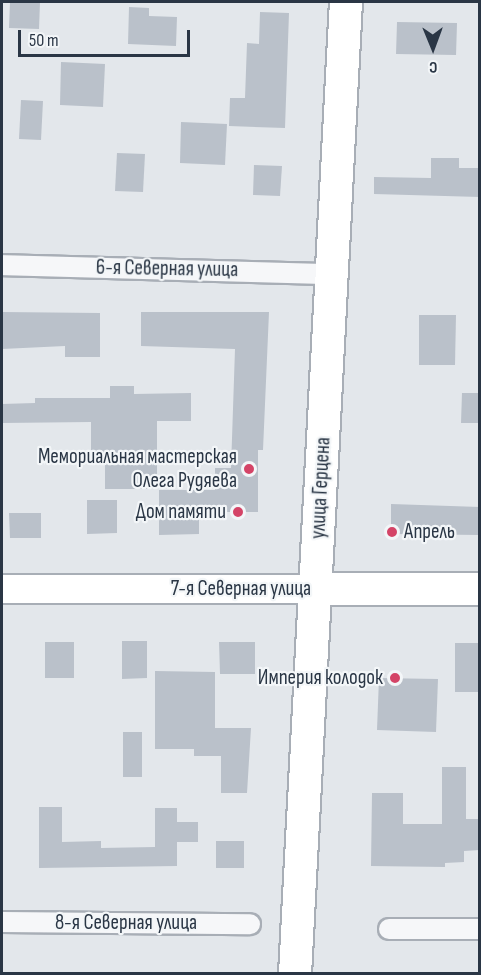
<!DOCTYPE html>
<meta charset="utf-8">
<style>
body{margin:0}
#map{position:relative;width:481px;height:975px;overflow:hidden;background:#e3e7eb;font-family:"Sofia Sans Condensed",sans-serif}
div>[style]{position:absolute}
.building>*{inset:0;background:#bac1ca}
.roads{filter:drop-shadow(2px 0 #a8aeb6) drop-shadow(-2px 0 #a8aeb6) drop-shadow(0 2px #a8aeb6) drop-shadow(0 -2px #a8aeb6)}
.street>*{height:20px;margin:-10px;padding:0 10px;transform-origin:10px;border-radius:10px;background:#f6f7f9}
.secondary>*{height:28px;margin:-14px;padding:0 14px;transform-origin:14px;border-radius:14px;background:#fff}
.primary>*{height:32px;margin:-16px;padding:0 16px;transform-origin:16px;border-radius:16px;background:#fff}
.dots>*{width:16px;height:16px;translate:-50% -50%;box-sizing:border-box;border:3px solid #f3f6f8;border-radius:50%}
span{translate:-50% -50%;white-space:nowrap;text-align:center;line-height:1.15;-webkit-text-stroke:4.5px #f3f6f8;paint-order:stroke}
.street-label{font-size:21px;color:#2a3645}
.poi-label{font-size:21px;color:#2a3645}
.right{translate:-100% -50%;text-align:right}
.left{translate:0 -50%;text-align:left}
.frame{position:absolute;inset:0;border:3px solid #2a3645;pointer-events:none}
.north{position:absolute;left:403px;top:18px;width:60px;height:60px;-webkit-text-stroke:4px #f3f6f8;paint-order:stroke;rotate:179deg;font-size:16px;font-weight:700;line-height:24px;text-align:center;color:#2a3645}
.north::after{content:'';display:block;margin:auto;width:21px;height:27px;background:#2a3645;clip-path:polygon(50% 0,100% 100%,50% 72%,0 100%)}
.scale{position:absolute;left:18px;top:30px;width:172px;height:27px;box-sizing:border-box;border:3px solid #2a3645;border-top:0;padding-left:8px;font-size:18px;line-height:21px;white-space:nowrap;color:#2a3645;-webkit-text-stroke:4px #f3f6f8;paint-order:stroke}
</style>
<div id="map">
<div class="building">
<div style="clip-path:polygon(10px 2px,40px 2px,39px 29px,9px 28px)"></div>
<div style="clip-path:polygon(129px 7px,149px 8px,149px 16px,177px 17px,176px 46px,128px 44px)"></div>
<div style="clip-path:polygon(260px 12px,289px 13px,285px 128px,229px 126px,230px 98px,245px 98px,247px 43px,259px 44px)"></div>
<div style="clip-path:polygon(397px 22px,457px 23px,456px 55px,396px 54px)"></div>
<div style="clip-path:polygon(61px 62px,105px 64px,103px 107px,60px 105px)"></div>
<div style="clip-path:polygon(21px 100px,43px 101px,41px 140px,19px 139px)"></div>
<div style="clip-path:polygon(181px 122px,227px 124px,225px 165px,180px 163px)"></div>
<div style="clip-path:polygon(117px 153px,145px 154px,143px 192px,115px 191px)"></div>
<div style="clip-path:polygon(431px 158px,459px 158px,459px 168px,480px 168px,480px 197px,374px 194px,374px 177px,431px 178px)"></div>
<div style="clip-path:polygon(254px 165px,282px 166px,280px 196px,253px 195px)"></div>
<div style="clip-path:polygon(2px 312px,100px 313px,100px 357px,65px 357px,65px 346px,2px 349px)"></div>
<div style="clip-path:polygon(141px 312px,269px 312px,263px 450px,258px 450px,258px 512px,199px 512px,199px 534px,159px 535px,159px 490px,215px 490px,215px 468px,231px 468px,235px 349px,141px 346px)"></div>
<div style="clip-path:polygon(419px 315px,456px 315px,455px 365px,419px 365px)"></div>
<div style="clip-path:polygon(110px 386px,134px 386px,134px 394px,191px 393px,191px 421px,157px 421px,157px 489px,105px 489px,105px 459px,91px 459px,91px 422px,2px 423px,2px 404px,35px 403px,35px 398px,110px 398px)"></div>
<div style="clip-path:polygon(462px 393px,480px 393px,480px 423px,461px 423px)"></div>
<div style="clip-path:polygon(87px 500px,117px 500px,117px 533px,87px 534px)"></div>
<div style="clip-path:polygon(391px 504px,480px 507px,480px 535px,391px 534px)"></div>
<div style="clip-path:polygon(9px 513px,41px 513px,41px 538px,10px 538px)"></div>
<div style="clip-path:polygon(122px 641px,147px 641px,147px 678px,122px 679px)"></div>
<div style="clip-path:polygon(45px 642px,74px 642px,74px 678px,45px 678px)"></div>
<div style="clip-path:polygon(219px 642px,255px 642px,255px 674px,220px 674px)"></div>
<div style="clip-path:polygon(455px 643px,480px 643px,480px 692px,455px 692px)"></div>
<div style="clip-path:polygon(155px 671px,215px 672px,215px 728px,251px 728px,247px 793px,221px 793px,221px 756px,194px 756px,194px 749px,155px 749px)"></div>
<div style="clip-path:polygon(379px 678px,438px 679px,436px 732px,377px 730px)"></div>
<div style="clip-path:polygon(123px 732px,142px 732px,142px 777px,123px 777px)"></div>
<div style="clip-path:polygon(442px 767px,466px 767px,466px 819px,480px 819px,480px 850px,464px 851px,464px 862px,445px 863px,445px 867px,371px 866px,372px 793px,403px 793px,403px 824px,442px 824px)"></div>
<div style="clip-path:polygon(39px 807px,62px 807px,62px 842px,101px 841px,101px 848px,155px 847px,155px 808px,177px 808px,177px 822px,198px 822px,198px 842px,177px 842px,177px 866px,39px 868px)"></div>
<div style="clip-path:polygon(216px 841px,244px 841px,244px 868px,216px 868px)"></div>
</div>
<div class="roads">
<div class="street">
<div style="left:2px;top:265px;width:330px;rotate:1.6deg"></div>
<div style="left:2px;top:922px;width:248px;rotate:0.5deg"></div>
<div style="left:389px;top:929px;width:91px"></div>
</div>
<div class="secondary">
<div style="left:2px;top:589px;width:314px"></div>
</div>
<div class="primary">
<div style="left:316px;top:589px;width:164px"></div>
<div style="left:295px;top:974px;width:973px;rotate:-87deg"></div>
</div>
</div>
<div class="dots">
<div style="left:249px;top:469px;background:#d44467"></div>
<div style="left:238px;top:512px;background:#d44467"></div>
<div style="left:392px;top:532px;background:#d44467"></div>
<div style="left:395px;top:678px;background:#d44467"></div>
</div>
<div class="street-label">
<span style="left:167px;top:269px;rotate:1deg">6-я Северная улица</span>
<span style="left:321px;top:488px;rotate:-87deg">улица Герцена</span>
<span style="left:241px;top:589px">7-я Северная улица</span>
<span style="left:126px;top:923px">8-я Северная улица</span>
</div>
<div class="poi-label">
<span class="right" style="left:237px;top:469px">Мемориальная мастерская<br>Олега Рудяева</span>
<span class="right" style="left:226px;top:512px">Дом памяти</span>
<span class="left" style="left:404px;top:532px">Апрель</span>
<span class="right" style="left:383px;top:678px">Империя колодок</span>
</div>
<div class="frame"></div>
<div class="north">С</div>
<div class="scale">50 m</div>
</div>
